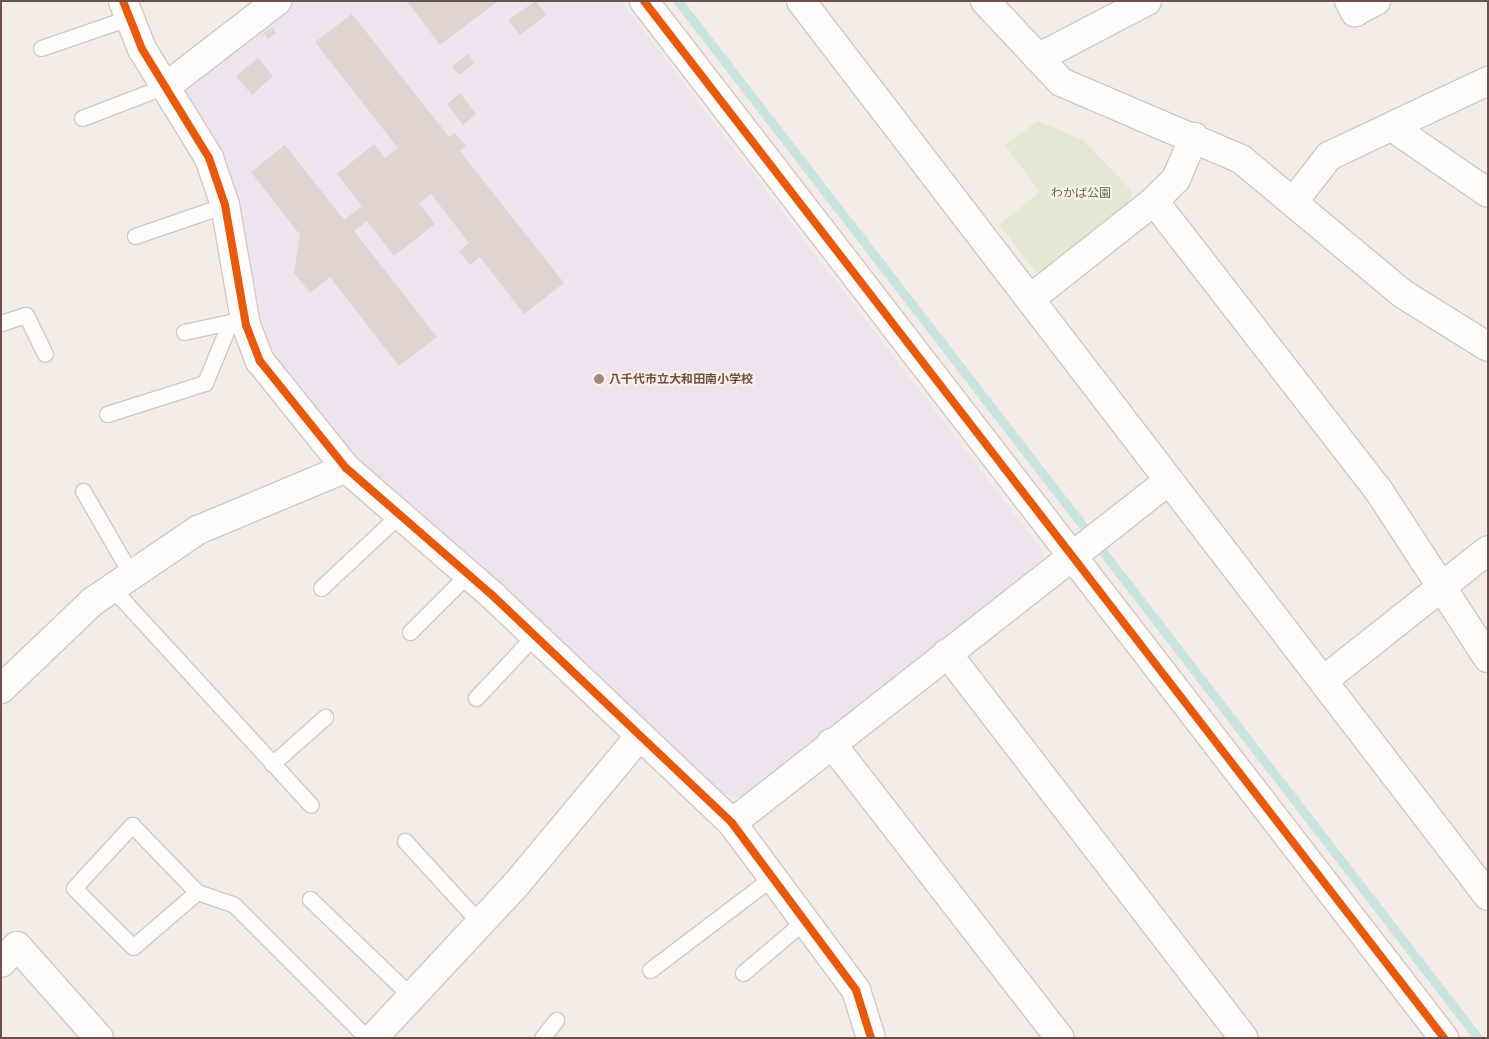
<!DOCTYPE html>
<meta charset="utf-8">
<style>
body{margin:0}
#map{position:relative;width:1489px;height:1039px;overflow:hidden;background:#f3ece7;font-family:"Golos Text","Noto Sans JP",sans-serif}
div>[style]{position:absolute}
.education>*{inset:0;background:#ede4ef}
.green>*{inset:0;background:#e4e8d3}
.stream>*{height:9px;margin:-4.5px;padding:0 4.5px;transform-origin:4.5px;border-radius:4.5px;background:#cae3e0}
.building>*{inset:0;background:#dfd4d0}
.roads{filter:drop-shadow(1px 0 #d2c9c6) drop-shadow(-1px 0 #d2c9c6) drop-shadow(0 1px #d2c9c6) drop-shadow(0 -1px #d2c9c6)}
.service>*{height:15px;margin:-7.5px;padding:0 7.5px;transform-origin:7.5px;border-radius:7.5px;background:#fdfcfb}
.minor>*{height:28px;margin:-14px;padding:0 14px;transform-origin:14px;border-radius:14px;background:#fdfcfb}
.cycleway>*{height:8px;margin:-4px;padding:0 4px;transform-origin:4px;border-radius:4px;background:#e8590c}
.dots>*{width:14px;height:14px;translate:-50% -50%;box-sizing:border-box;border:2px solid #fcefe6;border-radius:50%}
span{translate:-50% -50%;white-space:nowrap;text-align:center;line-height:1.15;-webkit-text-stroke:4px #fcefe6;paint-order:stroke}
.park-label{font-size:12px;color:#5c7145}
.poi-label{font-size:12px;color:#6d504b;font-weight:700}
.left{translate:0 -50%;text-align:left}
.frame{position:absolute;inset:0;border:2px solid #6d504b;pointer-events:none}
</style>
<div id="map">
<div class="education">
<div style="clip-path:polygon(295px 1px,621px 1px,1043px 552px,1041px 567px,741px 798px,714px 792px,348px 453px,269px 351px,183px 94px,187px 85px)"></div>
</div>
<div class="green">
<div style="clip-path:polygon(1038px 121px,1083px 140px,1132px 191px,1129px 206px,1039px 276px,999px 225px,1040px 192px,1005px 145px)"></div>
</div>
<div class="stream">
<div style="left:678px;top:1px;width:1310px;rotate:52.35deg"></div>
</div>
<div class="building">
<div style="clip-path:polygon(407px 1px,498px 1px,440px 45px)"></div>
<div style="clip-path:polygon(536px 1px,546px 15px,520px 35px,508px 20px)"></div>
<div style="clip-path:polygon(352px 14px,449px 137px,455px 133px,466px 146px,460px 151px,564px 283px,524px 314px,480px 257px,470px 265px,459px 251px,469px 243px,431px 194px,419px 203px,435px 224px,394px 256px,367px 221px,354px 231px,437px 337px,399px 366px,330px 277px,310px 293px,294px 273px,300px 235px,251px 172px,285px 145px,344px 220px,362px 206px,337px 174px,374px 144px,385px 158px,398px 148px,315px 42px)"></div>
<div style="clip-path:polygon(272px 27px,276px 33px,268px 39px,263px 33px)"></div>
<div style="clip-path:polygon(468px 54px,474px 64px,459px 75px,452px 66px)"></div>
<div style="clip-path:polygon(258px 58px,273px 76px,252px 95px,236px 76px)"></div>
<div style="clip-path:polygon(460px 93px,476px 114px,463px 125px,447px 104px)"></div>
</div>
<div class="roads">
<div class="service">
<div style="left:41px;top:48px;width:92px;rotate:-19deg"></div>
<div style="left:82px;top:118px;width:92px;rotate:-21deg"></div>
<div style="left:135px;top:236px;width:95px;rotate:-19deg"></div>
<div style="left:1px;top:323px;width:26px;rotate:-18deg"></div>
<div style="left:26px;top:315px;width:43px;rotate:64deg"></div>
<div style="left:184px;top:332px;width:47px;rotate:-12.3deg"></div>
<div style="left:107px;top:414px;width:103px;rotate:-17.6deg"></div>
<div style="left:205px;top:383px;width:66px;rotate:-67.7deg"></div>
<div style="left:83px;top:491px;width:96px;rotate:60deg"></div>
<div style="left:112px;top:588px;width:294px;rotate:47.5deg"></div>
<div style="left:321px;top:588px;width:108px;rotate:-43.1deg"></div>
<div style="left:410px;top:632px;width:81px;rotate:-45deg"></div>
<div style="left:476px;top:698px;width:85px;rotate:-46.9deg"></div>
<div style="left:272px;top:764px;width:71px;rotate:-41.6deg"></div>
<div style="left:405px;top:841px;width:111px;rotate:47.6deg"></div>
<div style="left:197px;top:892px;width:84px;rotate:139.3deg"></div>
<div style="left:133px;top:947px;width:83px;rotate:-135deg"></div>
<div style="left:74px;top:888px;width:86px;rotate:-47.4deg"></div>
<div style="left:132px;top:825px;width:93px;rotate:45.9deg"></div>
<div style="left:197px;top:892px;width:39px;rotate:19deg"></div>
<div style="left:234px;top:905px;width:188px;rotate:45deg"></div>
<div style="left:310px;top:899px;width:141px;rotate:43.9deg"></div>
<div style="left:650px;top:970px;width:154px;rotate:-37.1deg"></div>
<div style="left:743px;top:973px;width:79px;rotate:-40.4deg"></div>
<div style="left:542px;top:1038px;width:23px;rotate:-52deg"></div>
</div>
<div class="minor">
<div style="left:123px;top:1px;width:52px;rotate:68.4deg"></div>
<div style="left:142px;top:49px;width:128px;rotate:58.4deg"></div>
<div style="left:209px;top:158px;width:50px;rotate:71.2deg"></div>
<div style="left:225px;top:205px;width:122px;rotate:80.1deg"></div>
<div style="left:246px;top:325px;width:39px;rotate:69deg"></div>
<div style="left:260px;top:361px;width:137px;rotate:51.2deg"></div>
<div style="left:346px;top:468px;width:194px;rotate:41deg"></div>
<div style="left:492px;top:595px;width:331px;rotate:43.5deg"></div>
<div style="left:732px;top:823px;width:208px;rotate:53.4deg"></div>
<div style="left:856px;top:990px;width:50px;rotate:72.6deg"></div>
<div style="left:644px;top:1px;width:1310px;rotate:52.35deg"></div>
<div style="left:801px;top:1px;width:1128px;rotate:52.49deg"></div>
<div style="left:985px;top:1px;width:111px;rotate:46.8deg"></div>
<div style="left:1061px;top:82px;width:196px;rotate:23.2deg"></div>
<div style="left:1241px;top:159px;width:211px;rotate:39.8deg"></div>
<div style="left:1403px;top:294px;width:100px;rotate:31.9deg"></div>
<div style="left:1349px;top:1px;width:13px;rotate:61deg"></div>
<div style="left:1355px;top:12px;width:24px;rotate:-28deg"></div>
<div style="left:1038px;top:58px;width:123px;rotate:-27.6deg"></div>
<div style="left:168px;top:85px;width:138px;rotate:-37.6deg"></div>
<div style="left:1392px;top:127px;width:116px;rotate:34.5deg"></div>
<div style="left:1154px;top:201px;width:363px;rotate:52.2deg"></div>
<div style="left:1377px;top:488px;width:203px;rotate:56.9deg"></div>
<div style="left:1294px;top:201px;width:57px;rotate:-52.1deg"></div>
<div style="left:1329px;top:156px;width:176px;rotate:-25.3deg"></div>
<div style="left:1030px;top:299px;width:158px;rotate:-38.3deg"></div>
<div style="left:1154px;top:201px;width:31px;rotate:-45deg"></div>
<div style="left:1176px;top:179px;width:46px;rotate:-66.8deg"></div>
<div style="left:947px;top:653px;width:486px;rotate:52.4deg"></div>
<div style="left:1324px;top:680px;width:209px;rotate:-38.4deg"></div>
<div style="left:1px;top:689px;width:126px;rotate:-43.7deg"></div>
<div style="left:92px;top:602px;width:128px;rotate:-34.2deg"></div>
<div style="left:198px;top:530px;width:160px;rotate:-22.7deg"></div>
<div style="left:831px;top:743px;width:373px;rotate:52.2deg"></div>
<div style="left:732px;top:823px;width:553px;rotate:-38.09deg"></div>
<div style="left:1px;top:963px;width:23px;rotate:-47deg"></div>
<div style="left:17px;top:946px;width:123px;rotate:48.3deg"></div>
<div style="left:373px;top:1038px;width:207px;rotate:-47deg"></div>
<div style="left:514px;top:887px;width:197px;rotate:-50.2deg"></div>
</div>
</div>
<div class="cycleway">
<div style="left:123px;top:1px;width:52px;rotate:68.4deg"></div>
<div style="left:142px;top:49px;width:128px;rotate:58.4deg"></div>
<div style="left:209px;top:158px;width:50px;rotate:71.2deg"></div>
<div style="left:225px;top:205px;width:122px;rotate:80.1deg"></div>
<div style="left:246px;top:325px;width:39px;rotate:69deg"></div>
<div style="left:260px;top:361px;width:137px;rotate:51.2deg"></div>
<div style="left:346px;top:468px;width:194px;rotate:41deg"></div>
<div style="left:492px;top:595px;width:331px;rotate:43.5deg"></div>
<div style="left:732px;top:823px;width:208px;rotate:53.4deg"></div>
<div style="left:856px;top:990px;width:50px;rotate:72.6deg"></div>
<div style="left:644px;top:1px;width:1310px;rotate:52.35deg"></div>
</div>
<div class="dots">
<div style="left:599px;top:379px;background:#9c8782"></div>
</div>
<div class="park-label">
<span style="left:1081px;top:193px">わかば公園</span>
</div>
<div class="poi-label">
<span class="left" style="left:609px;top:379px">八千代市立大和田南小学校</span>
</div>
<div class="frame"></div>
</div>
